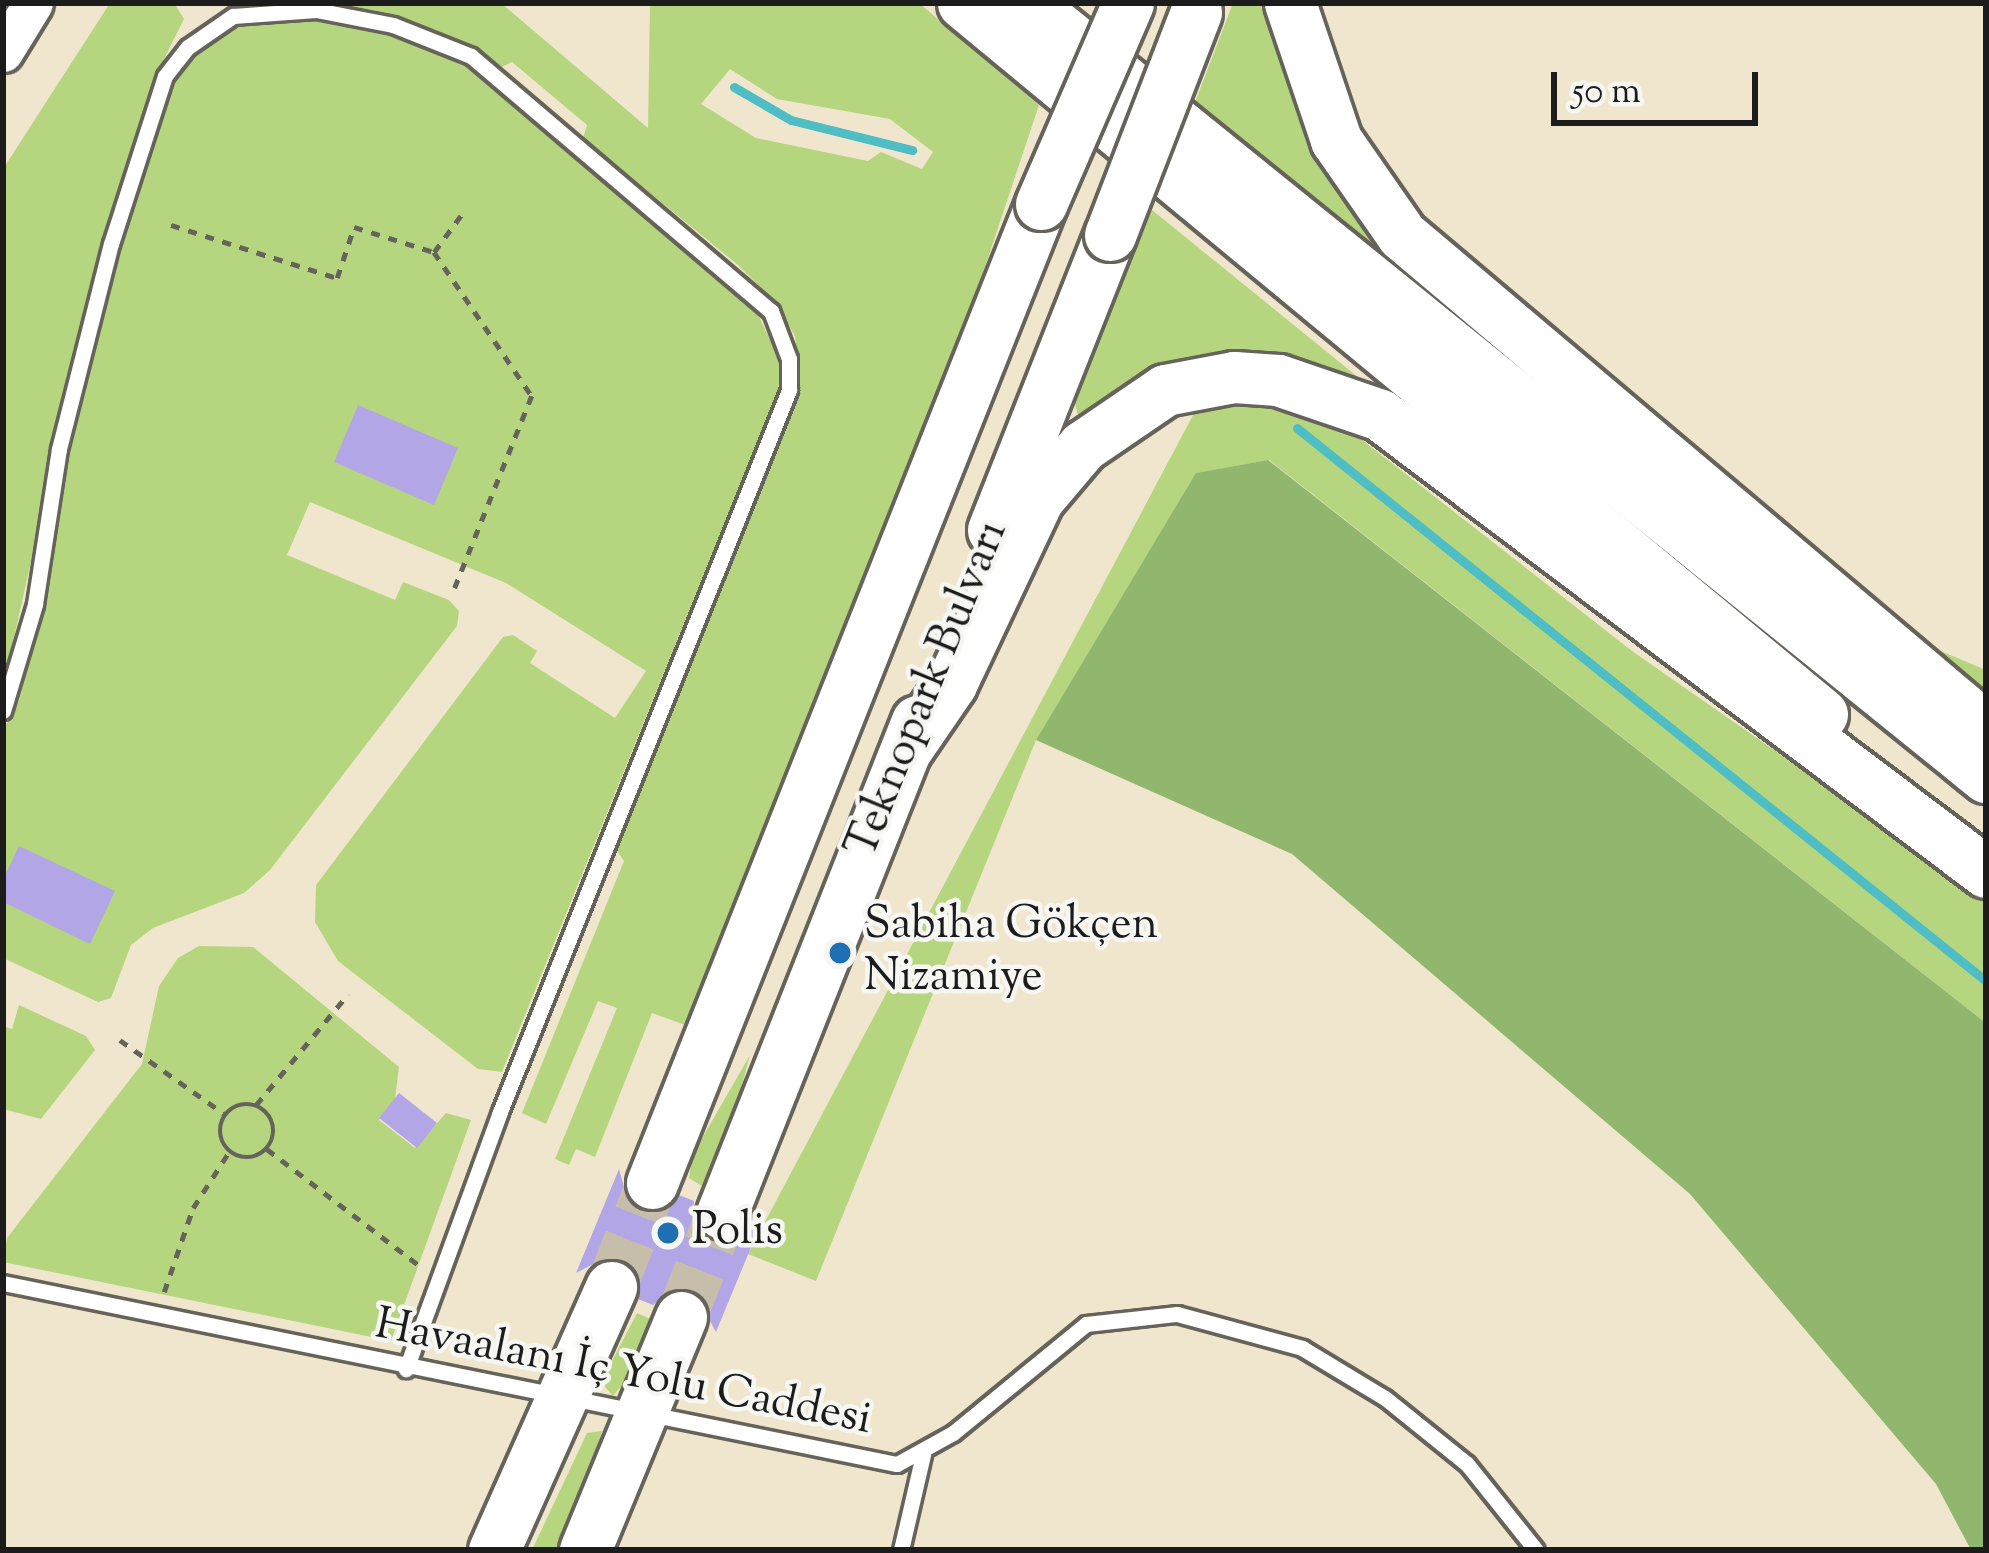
<!DOCTYPE html>
<meta charset="utf-8">
<style>
body{margin:0}
#map{position:relative;width:1989px;height:1553px;overflow:hidden;background:#f0e6cd;font-family:"Sorts Mill Goudy",serif}
div>[style]{position:absolute}
.green>*{inset:0;background:#b5d67e}
.forest>*{inset:0;background:#90b76d}
.stream>*{height:9px;margin:-4.5px;padding:0 4.5px;transform-origin:4.5px;border-radius:4.5px;background:#4fbdc4}
.building>*{inset:0;background:#b2a6e7}
.trunk-tunnel>*{height:51px;margin-top:-25.5px;transform-origin:0;background:repeating-linear-gradient(90deg,#c6beaa 0 51px,transparent 0 77px)}
.path>*{height:4.5px;margin-top:-2.25px;transform-origin:0;background:repeating-linear-gradient(90deg,#66635a 0 9px,transparent 0 18px)}
.path>.ring{margin:-2.25px;padding:0;box-sizing:content-box;background:none;border:4.5px solid #66635a;border-radius:50%}
.roads{filter:drop-shadow(3px 0 #66635a) drop-shadow(-3px 0 #66635a) drop-shadow(0 3px #66635a) drop-shadow(0 -3px #66635a)}
.service>*{height:15px;margin:-7.5px;padding:0 7.5px;transform-origin:7.5px;border-radius:7.5px;background:#fff}
.tertiary>*{height:39px;margin:-19.5px;padding:0 19.5px;transform-origin:19.5px;border-radius:19.5px;background:#fff}
.trunk>*{height:51px;margin:-25.5px;padding:0 25.5px;transform-origin:25.5px;border-radius:25.5px;background:#fff}
.bridges{filter:drop-shadow(3px 0 #66635a) drop-shadow(-3px 0 #66635a) drop-shadow(0 3px #66635a) drop-shadow(0 -3px #66635a)}
.trunk-bridge>*{height:51px;margin:-25.5px;padding:0 25.5px;transform-origin:25.5px;border-radius:25.5px;background:#fff}
.dots>*{width:33px;height:33px;translate:-50% -50%;box-sizing:border-box;border:6px solid #f6f6f2;border-radius:50%}
span{translate:-50% -50%;white-space:nowrap;text-align:center;line-height:1.15;-webkit-text-stroke:9px #f6f6f2;paint-order:stroke}
.street-label{font-size:45px;color:#1c1c1c}
.poi-label{font-size:45px;color:#1c1c1c}
.left{translate:0 -50%;text-align:left}
.frame{position:absolute;inset:0;border:6px solid #1c1c1c;pointer-events:none}
.scale{position:absolute;left:1551px;top:72px;width:207px;height:54px;box-sizing:border-box;border:6px solid #1c1c1c;border-top:0;padding-left:15px;font-size:36px;line-height:42px;white-space:nowrap;color:#1c1c1c;-webkit-text-stroke:9px #f6f6f2;paint-order:stroke}
</style>
<div id="map">
<div class="green">
<div style="clip-path:polygon(110px 3px,174px 3px,184px 19px,157px 73px,102px 243px,3px 687px,3px 169px)"></div>
<div style="clip-path:polygon(evenodd,323px 3px,501px 3px,648px 128px,650px 3px,919px 3px,1039px 105px,952px 366px,685px 1025px,652px 1013px,595px 1157px,576px 1149px,569px 1165px,555px 1159px,617px 1008px,598px 1001px,546px 1124px,522px 1113px,624px 861px,614px 846px,800px 383px,795px 336px,776px 303px,738px 265px,583px 138px,587px 125px,512px 62px,498px 69px,436px 30px,323px 3px,730px 69px,777px 99px,890px 119px,933px 152px,922px 169px,881px 152px,868px 161px,756px 138px,701px 104px,730px 69px)"></div>
<div style="clip-path:polygon(1233px 3px,1272px 3px,1341px 184px,1416px 283px,1189px 118px)"></div>
<div style="clip-path:polygon(261px 15px,359px 26px,458px 58px,751px 299px,781px 364px,778px 391px,502px 1072px,478px 1069px,338px 961px,315px 922px,316px 885px,503px 637px,513px 635px,537px 651px,530px 663px,615px 718px,646px 671px,506px 583px,310px 502px,287px 555px,395px 600px,403px 582px,449px 600px,459px 611px,457px 626px,270px 870px,244px 893px,153px 928px,131px 945px,111px 998px,98px 1002px,3px 958px,3px 730px,19px 701px,43px 606px,67px 453px,118px 250px,174px 79px,222px 29px)"></div>
<div style="clip-path:polygon(1152px 210px,1401px 412px,1328px 375px,1081px 427px,1074px 400px)"></div>
<div style="clip-path:polygon(1200px 402px,1287px 409px,1361px 439px,1632px 651px,1986px 898px,1986px 1023px,1269px 460px,1197px 473px,1036px 740px,816px 1281px,748px 1254px)"></div>
<div style="clip-path:polygon(1919px 642px,1986px 670px,1986px 703px)"></div>
<div style="clip-path:polygon(199px 946px,253px 947px,399px 1067px,395px 1099px,379px 1120px,415px 1148px,446px 1113px,471px 1120px,391px 1341px,3px 1262px,7px 1238px,142px 1064px,159px 986px,178px 958px)"></div>
<div style="clip-path:polygon(19px 1005px,86px 1036px,95px 1050px,41px 1119px,3px 1109px,3px 1026px,12px 1029px)"></div>
<div style="clip-path:polygon(750px 1055px,718px 1175px,702px 1186px,689px 1178px,693px 1154px)"></div>
<div style="clip-path:polygon(637px 1313px,655px 1321px,639px 1364px,613px 1396px,605px 1387px,612px 1361px)"></div>
<div style="clip-path:polygon(602px 1431px,565px 1550px,532px 1550px,587px 1433px)"></div>
</div>
<div class="forest">
<div style="clip-path:polygon(1268px 460px,1986px 1023px,1986px 1550px,1971px 1550px,1936px 1484px,1690px 1194px,1292px 854px,1036px 740px,1196px 473px)"></div>
</div>
<div class="stream">
<div style="left:734px;top:87px;width:66px;rotate:30.1deg"></div>
<div style="left:791px;top:120px;width:125px;rotate:13.9deg"></div>
<div style="left:1297px;top:428px;width:883px;rotate:38.75deg"></div>
</div>
<div class="building">
<div style="clip-path:polygon(358px 405px,458px 448px,434px 505px,334px 462px)"></div>
<div style="clip-path:polygon(19px 846px,115px 891px,90px 944px,3px 902px,3px 880px)"></div>
<div style="clip-path:polygon(399px 1093px,437px 1123px,417px 1148px,379px 1118px)"></div>
<div style="clip-path:polygon(619px 1169px,628px 1201px,640px 1210px,657px 1212px,679px 1195px,694px 1201px,693px 1219px,710px 1240px,728px 1242px,750px 1224px,759px 1228px,716px 1332px,693px 1290px,676px 1288px,653px 1305px,638px 1299px,636px 1270px,622px 1259px,607px 1257px,576px 1273px)"></div>
</div>
<div class="trunk-tunnel">
<div style="left:611px;top:1287px;width:112px;rotate:-68.5deg"></div>
<div style="left:681px;top:1317px;width:112px;rotate:-68.5deg"></div>
</div>
<div class="path">
<div style="left:171px;top:225px;width:174px;rotate:17.7deg"></div>
<div style="left:337px;top:278px;width:54px;rotate:-71.6deg"></div>
<div style="left:354px;top:227px;width:84px;rotate:17.4deg"></div>
<div style="left:434px;top:252px;width:174px;rotate:55.8deg"></div>
<div style="left:532px;top:396px;width:207px;rotate:111.9deg"></div>
<div style="left:434px;top:252px;width:52px;rotate:-53.6deg"></div>
<div style="left:120px;top:1040px;width:130px;rotate:35.3deg"></div>
<div class="ring" style="left:220px;top:1104px;width:49.5px;height:49.5px"></div>
<div style="left:256px;top:1105px;width:144px;rotate:-50.3deg"></div>
<div style="left:267px;top:1149px;width:193px;rotate:37.4deg"></div>
<div style="left:164px;top:1292px;width:89px;rotate:-71deg"></div>
<div style="left:193px;top:1208px;width:67px;rotate:-57.3deg"></div>
</div>
<div class="roads">
<div class="service">
<div style="left:3px;top:711px;width:112px;rotate:-73.3deg"></div>
<div style="left:35px;top:604px;width:157px;rotate:-81.2deg"></div>
<div style="left:59px;top:449px;width:211px;rotate:-75.8deg"></div>
<div style="left:111px;top:244px;width:176px;rotate:-72.2deg"></div>
<div style="left:165px;top:76px;width:37px;rotate:-52deg"></div>
<div style="left:188px;top:47px;width:55px;rotate:-34.6deg"></div>
<div style="left:233px;top:16px;width:83px;rotate:-4.1deg"></div>
<div style="left:316px;top:10px;width:78px;rotate:11deg"></div>
<div style="left:393px;top:25px;width:84px;rotate:21.7deg"></div>
<div style="left:471px;top:56px;width:394px;rotate:40.4deg"></div>
<div style="left:771px;top:311px;width:51px;rotate:69.4deg"></div>
<div style="left:789px;top:359px;width:31px;rotate:90deg"></div>
<div style="left:789px;top:390px;width:778px;rotate:111.82deg"></div>
<div style="left:500px;top:1112px;width:274px;rotate:110.1deg"></div>
<div style="left:3px;top:1283px;width:912px;rotate:11.45deg"></div>
<div style="left:897px;top:1464px;width:64px;rotate:-29deg"></div>
<div style="left:953px;top:1433px;width:172px;rotate:-39.3deg"></div>
<div style="left:1086px;top:1324px;width:92px;rotate:-6.3deg"></div>
<div style="left:1177px;top:1314px;width:130px;rotate:15.2deg"></div>
<div style="left:1302px;top:1348px;width:97px;rotate:31.1deg"></div>
<div style="left:1385px;top:1398px;width:105px;rotate:38.8deg"></div>
<div style="left:1467px;top:1464px;width:110px;rotate:51.3deg"></div>
<div style="left:901px;top:1550px;width:98px;rotate:-77deg"></div>
</div>
<div class="tertiary">
<div style="left:3px;top:52px;width:57px;rotate:-58.5deg"></div>
</div>
<div class="trunk">
<div style="left:963px;top:3px;width:1115px;rotate:39.61deg"></div>
<div style="left:1028px;top:3px;width:1232px;rotate:38.94deg"></div>
<div style="left:1290px;top:3px;width:145px;rotate:71.4deg"></div>
<div style="left:1336px;top:140px;width:116px;rotate:55.2deg"></div>
<div style="left:1402px;top:235px;width:764px;rotate:40.17deg"></div>
<div style="left:993px;top:530px;width:317px;rotate:-68.4deg"></div>
<div style="left:906px;top:750px;width:80px;rotate:-55.7deg"></div>
<div style="left:951px;top:684px;width:204px;rotate:-64.8deg"></div>
<div style="left:1038px;top:499px;width:70px;rotate:-49.7deg"></div>
<div style="left:1083px;top:446px;width:99px;rotate:-34.3deg"></div>
<div style="left:1165px;top:390px;width:70px;rotate:-10.7deg"></div>
<div style="left:1234px;top:377px;width:44px;rotate:3.9deg"></div>
<div style="left:1278px;top:380px;width:108px;rotate:18.9deg"></div>
<div style="left:1380px;top:415px;width:759px;rotate:37.02deg"></div>
<div style="left:652px;top:1183px;width:1053px;rotate:-68.33deg"></div>
<div style="left:722px;top:1213px;width:529px;rotate:-68.38deg"></div>
<div style="left:494px;top:1550px;width:288px;rotate:-66deg"></div>
<div style="left:585px;top:1550px;width:252px;rotate:-67.6deg"></div>
</div>
</div>
<div class="bridges">
<div class="trunk-bridge">
<div style="left:1041px;top:204px;width:219px;rotate:-66.6deg"></div>
<div style="left:1110px;top:235px;width:239px;rotate:-68.9deg"></div>
</div>
</div>
<div class="dots">
<div style="left:840px;top:953px;background:#1f6fb2"></div>
<div style="left:668px;top:1233px;background:#1f6fb2"></div>
</div>
<div class="street-label">
<span style="left:929px;top:690px;rotate:-68deg">Teknopark Bulvarı</span>
<span style="left:623px;top:1374px;rotate:11deg">Havaalanı İç Yolu Caddesi</span>
</div>
<div class="poi-label">
<span class="left" style="left:864px;top:953px">Sabiha Gökçen<br>Nizamiye</span>
<span class="left" style="left:692px;top:1233px">Polis</span>
</div>
<div class="frame"></div>
<div class="scale">50 m</div>
</div>
